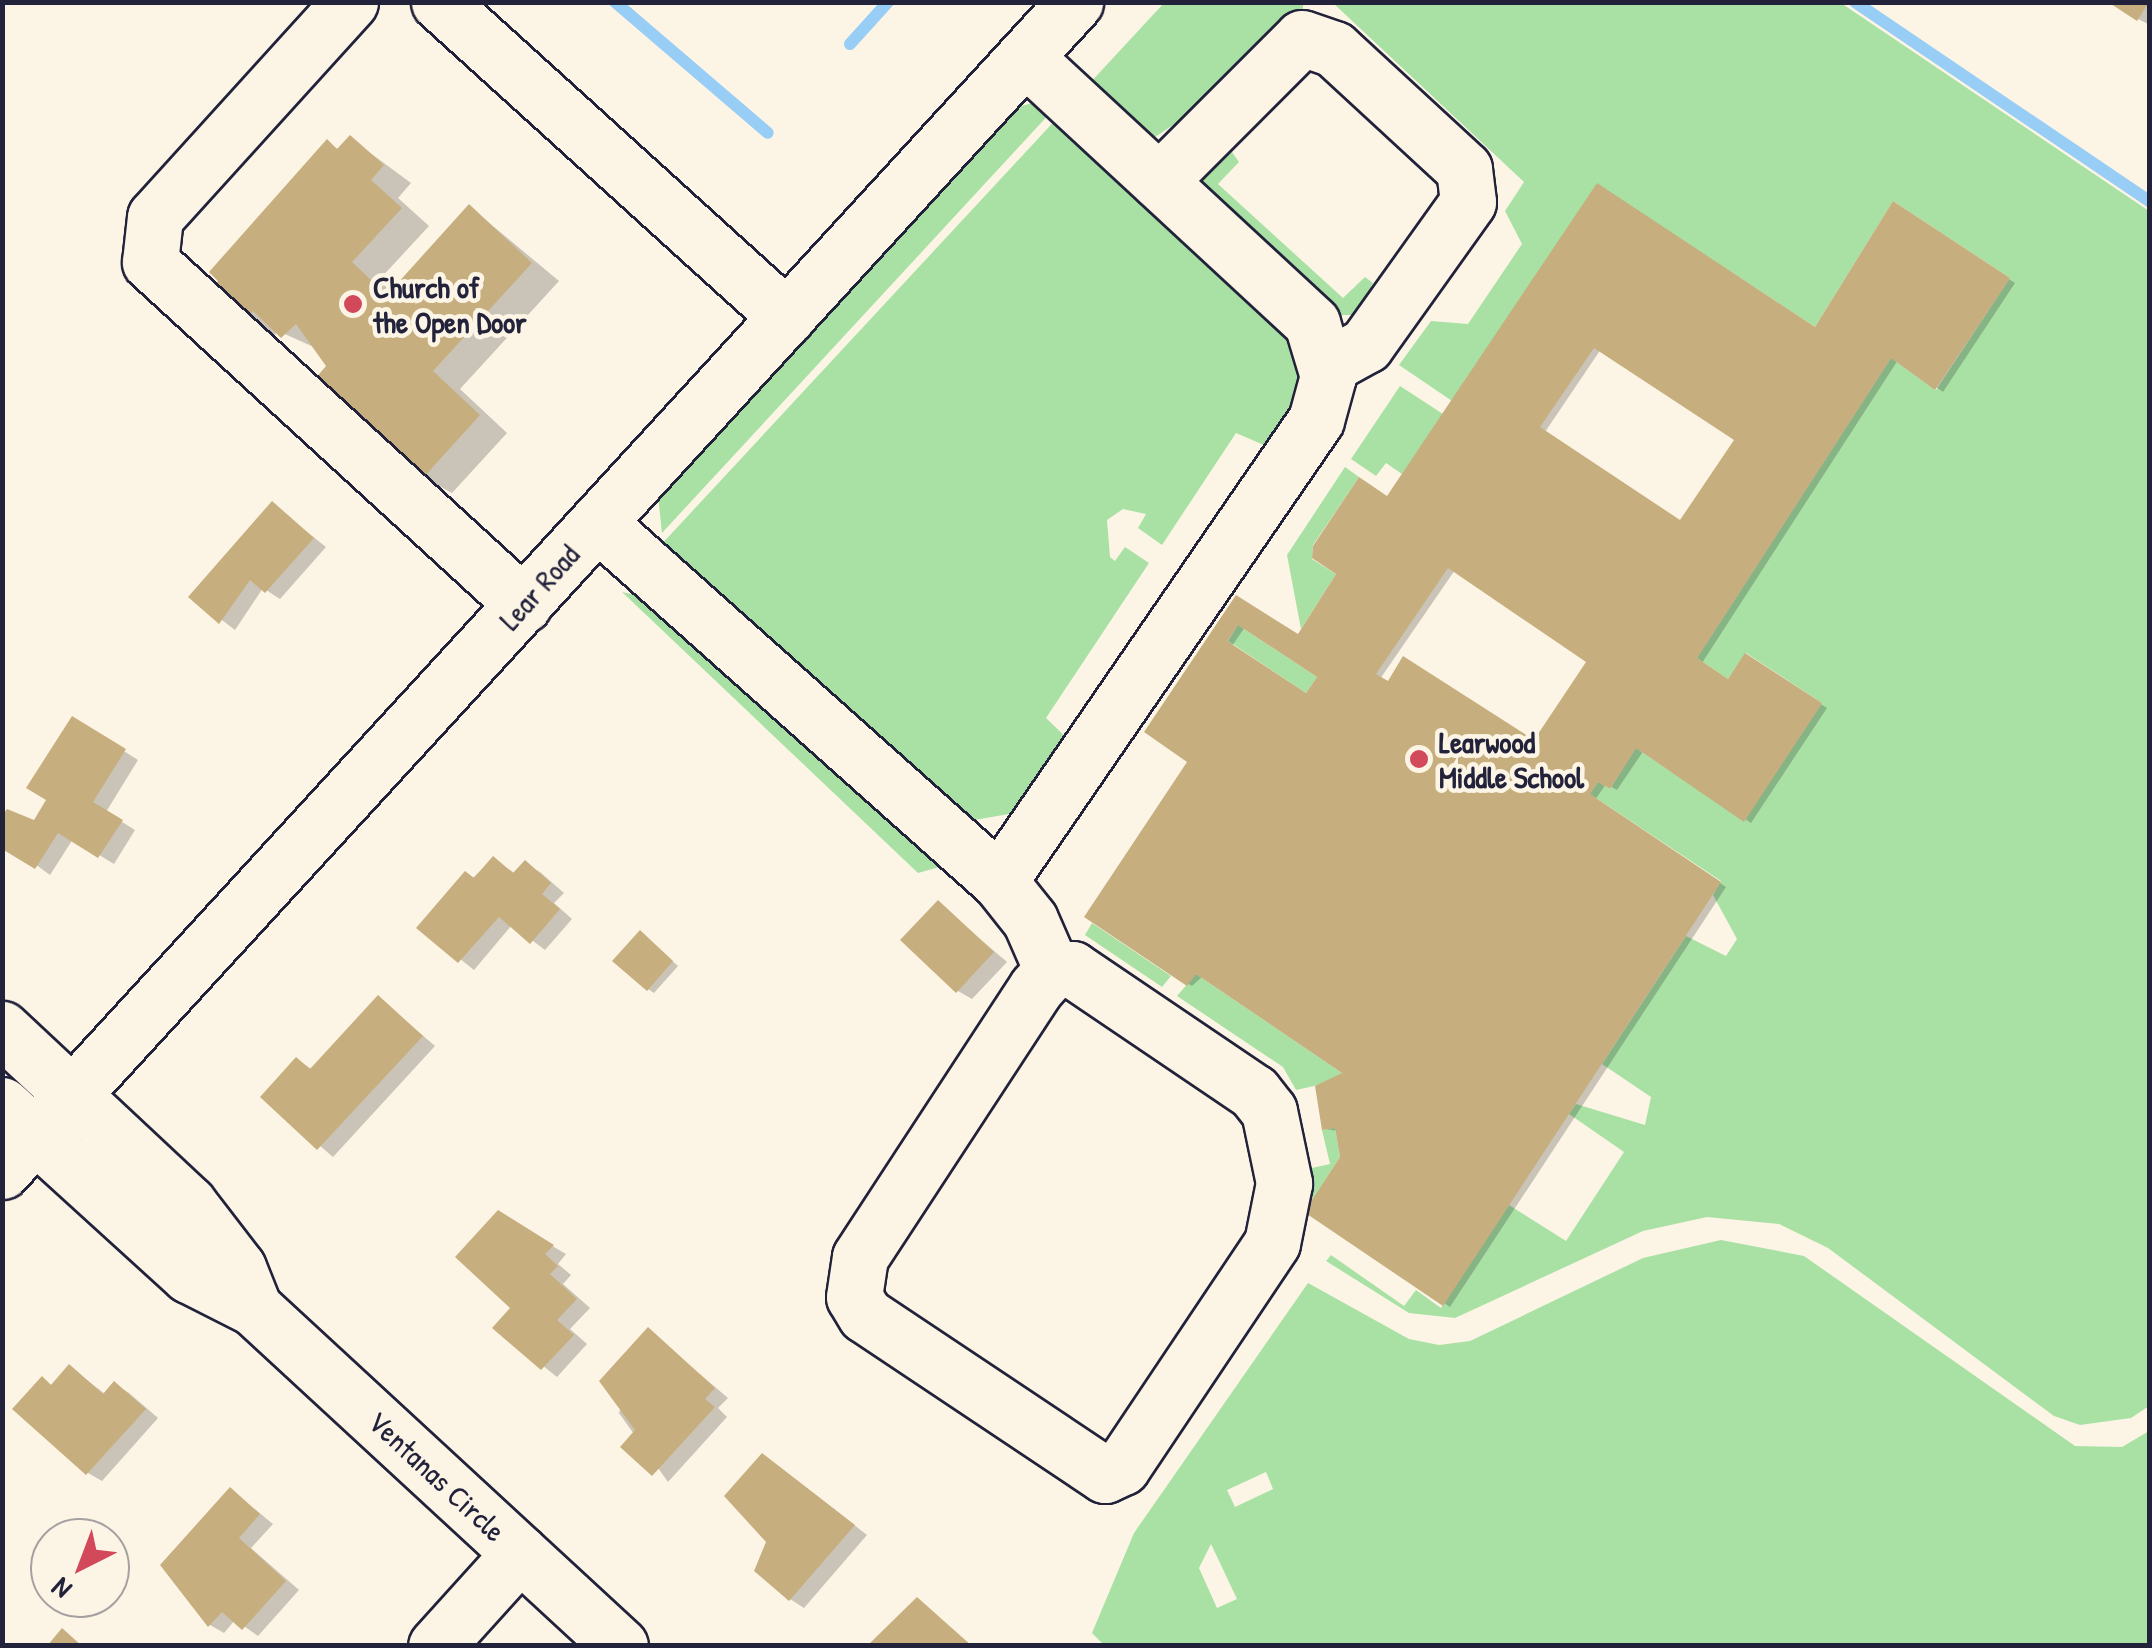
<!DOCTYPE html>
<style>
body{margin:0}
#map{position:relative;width:2152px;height:1648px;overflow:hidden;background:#fcf5e5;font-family:"Patrick Hand",sans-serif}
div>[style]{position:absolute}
.green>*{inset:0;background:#a9e1a5}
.shadow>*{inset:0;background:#0003}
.stream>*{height:12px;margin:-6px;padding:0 6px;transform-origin:6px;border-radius:6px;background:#98cdf6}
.building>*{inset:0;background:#c7ae7e}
.roads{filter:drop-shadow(2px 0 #22223b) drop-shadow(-2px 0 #22223b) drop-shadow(0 2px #22223b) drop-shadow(0 -2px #22223b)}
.minor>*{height:55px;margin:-27.5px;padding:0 27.5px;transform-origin:27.5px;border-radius:27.5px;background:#fcf5e5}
.dots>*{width:28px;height:28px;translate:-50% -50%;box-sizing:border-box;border:5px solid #fcf5e5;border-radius:50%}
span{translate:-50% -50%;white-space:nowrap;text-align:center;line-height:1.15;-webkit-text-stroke:9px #fcf5e5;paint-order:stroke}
.poi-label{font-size:30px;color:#22223b;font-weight:700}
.left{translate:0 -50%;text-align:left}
.street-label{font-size:30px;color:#22223b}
.frame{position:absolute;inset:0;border:5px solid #22223b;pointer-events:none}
.north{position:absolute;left:30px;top:1518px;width:100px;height:100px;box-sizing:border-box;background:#fcf5e5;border:2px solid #a5a1a1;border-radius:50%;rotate:222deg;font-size:28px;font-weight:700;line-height:40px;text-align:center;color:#22223b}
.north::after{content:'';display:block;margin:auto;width:35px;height:45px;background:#d1495b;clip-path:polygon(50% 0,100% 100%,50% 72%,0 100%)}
</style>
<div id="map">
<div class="green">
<div style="clip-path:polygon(1164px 3px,1303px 3px,1303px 14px,1277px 22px,1191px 113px,1152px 139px,1088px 85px)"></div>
<div style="clip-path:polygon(1333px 3px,1841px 3px,2149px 211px,2149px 1406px,2131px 1418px,2080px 1425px,2054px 1416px,1828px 1248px,1779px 1224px,1707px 1217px,1643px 1231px,1455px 1318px,1409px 1313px,1326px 1261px,1331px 1255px,1404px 1306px,1416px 1290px,1441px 1308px,1509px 1205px,1566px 1241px,1624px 1152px,1569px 1114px,1576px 1104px,1645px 1125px,1651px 1097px,1602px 1064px,1686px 936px,1726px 956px,1737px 939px,1713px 895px,1721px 881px,1590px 794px,1598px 782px,1610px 789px,1636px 748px,1744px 821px,1822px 703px,1746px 653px,1728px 679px,1697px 658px,1891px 358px,1936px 390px,2010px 278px,1893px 201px,1815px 327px,1597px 184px,1452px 401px,1399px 365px,1431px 321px,1468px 324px,1522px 244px,1505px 211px,1524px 182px)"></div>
<div style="clip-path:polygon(1033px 103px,1053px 110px,662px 533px,658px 496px,1017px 107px)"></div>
<div style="clip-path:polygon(1060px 115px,1290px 328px,1306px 385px,1271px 448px,1236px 433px,1162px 545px,1138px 528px,1146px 514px,1123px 509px,1107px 520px,1110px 557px,1115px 561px,1125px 547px,1149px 563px,1046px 718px,1073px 744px,1015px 813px,974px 820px,659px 547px)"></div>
<div style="clip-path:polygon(1232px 152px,1239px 162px,1218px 184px,1343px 298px,1365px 277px,1373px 283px,1355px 315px,1336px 315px,1201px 184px,1201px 172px)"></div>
<div style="clip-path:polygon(1400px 386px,1443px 414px,1402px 474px,1386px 463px,1376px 476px,1351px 459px)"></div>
<div style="clip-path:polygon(1345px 467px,1359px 477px,1313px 545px,1312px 559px,1336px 574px,1301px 629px,1287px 555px)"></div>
<div style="clip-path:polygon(622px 592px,639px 596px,943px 866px,918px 873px)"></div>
<div style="clip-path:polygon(1238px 625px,1317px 677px,1306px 693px,1228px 641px)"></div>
<div style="clip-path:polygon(1092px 923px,1171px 976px,1162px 987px,1085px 935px)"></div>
<div style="clip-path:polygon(1196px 974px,1342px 1073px,1337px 1081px,1296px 1090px,1283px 1067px,1177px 996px)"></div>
<div style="clip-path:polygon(1335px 1128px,1340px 1157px,1304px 1212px,1303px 1170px,1330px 1164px,1322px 1130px)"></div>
<div style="clip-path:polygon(evenodd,1721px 1240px,1804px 1256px,2075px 1446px,2122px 1447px,2149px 1431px,2149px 1645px,1105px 1646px,1092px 1633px,1134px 1533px,1308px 1283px,1409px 1339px,1439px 1345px,1470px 1341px,1643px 1258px,1721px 1240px,1266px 1472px,1273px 1489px,1235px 1507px,1227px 1490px,1266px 1472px,1721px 1240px,1211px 1544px,1237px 1599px,1217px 1608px,1199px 1568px,1211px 1544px)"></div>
</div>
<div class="shadow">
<div style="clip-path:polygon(2112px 2px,2150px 2px,2150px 25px,2138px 19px)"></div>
<div style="clip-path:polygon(350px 138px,411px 183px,398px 198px,429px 226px,379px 280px,393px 293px,470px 207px,559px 281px,460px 389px,507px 433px,452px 493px,423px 477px,316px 348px,278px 331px,268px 342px,239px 325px,327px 143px,340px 150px)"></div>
<div style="clip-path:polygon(evenodd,1598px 187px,1816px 330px,1894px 204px,2015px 283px,1943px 392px,1898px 360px,1702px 663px,1729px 682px,1746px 656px,1827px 708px,1751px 823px,1644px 750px,1617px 790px,1606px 784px,1595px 800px,1726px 887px,1450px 1307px,1308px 1211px,1343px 1158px,1338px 1131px,1325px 1129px,1347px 1074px,1203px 976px,1192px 986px,1088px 917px,1190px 761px,1236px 598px,1299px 637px,1598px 187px,1601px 349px,1737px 439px,1681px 523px,1545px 432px,1601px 349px,1598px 187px,1455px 570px,1589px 661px,1535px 743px,1380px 679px,1455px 570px,1598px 187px,1245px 627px,1320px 676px,1307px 696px,1232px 646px,1245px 627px)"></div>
<div style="clip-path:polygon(273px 505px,326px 547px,280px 599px,263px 588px,235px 630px,192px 597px)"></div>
<div style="clip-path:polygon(73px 719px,138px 760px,106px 812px,135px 830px,114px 864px,73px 839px,50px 875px,2px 840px,35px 823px,50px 800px)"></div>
<div style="clip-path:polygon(493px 859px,516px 874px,525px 864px,540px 872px,564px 893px,554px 903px,572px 919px,545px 950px,512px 925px,474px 970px,420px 927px)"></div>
<div style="clip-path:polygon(938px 903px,1007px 962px,972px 999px,958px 991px)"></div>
<div style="clip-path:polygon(646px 937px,678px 966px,654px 993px,648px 989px)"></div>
<div style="clip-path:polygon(379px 998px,435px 1046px,333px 1157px,263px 1097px,297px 1060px,313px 1070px)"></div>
<div style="clip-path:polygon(498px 1214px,566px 1254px,558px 1264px,571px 1275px,563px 1284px,590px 1308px,570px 1329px,587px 1344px,557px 1377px,496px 1328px,514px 1308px)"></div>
<div style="clip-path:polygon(648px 1330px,728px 1398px,718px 1408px,727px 1417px,668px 1482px,619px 1413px)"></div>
<div style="clip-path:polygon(70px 1367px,105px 1394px,114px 1384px,129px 1393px,158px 1418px,102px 1481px,88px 1473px,42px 1379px,53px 1386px)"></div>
<div style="clip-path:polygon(777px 1465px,867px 1535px,804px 1608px,790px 1599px,770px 1555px)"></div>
<div style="clip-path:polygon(231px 1490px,273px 1524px,251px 1548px,299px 1590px,258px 1636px,235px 1620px,224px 1633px,210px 1625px)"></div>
</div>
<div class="stream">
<div style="left:615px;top:2px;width:201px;rotate:40.6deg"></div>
<div style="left:1855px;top:2px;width:356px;rotate:34.1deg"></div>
<div style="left:850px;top:44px;width:57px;rotate:-47.9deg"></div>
</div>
<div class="building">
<div style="clip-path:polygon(2108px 2px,2149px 2px,2137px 21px)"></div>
<div style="clip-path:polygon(350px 135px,384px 165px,371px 180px,402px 208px,352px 262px,387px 295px,469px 204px,532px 263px,433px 371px,480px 415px,422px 479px,314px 380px,326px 366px,296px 324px,281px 338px,253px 311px,237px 327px,203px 297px,218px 281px,209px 272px,327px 139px,337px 149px)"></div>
<div style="clip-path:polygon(evenodd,1597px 183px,1815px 327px,1893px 201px,2010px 278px,1935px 390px,1891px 358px,1697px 658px,1728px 679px,1745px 653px,1822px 703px,1744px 822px,1636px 748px,1610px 789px,1598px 782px,1590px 794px,1721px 882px,1443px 1306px,1304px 1212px,1340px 1157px,1335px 1128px,1322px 1130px,1315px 1086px,1342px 1073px,1196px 974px,1187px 986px,1084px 917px,1187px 762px,1144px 732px,1236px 595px,1298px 634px,1336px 574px,1312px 558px,1313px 546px,1359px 477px,1387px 496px,1597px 183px,1594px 348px,1734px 440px,1680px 520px,1540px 427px,1594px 348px,1597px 183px,1448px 568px,1586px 662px,1534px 740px,1403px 656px,1388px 681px,1376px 674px,1448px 568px,1597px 183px,1238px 625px,1317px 677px,1306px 693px,1227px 641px,1238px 625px)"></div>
<div style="clip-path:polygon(272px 501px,314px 538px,265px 593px,250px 580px,219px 624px,188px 597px)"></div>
<div style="clip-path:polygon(72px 716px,126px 749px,93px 802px,123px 820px,98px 858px,58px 833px,35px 869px,2px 849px,2px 815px,7px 809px,34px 820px,46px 800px,26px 788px)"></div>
<div style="clip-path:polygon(493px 856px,513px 873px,525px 860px,551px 883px,542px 894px,560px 909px,530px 944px,499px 917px,458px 963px,416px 928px,465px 871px,474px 878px)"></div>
<div style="clip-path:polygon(938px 900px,994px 952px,956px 993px,900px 940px)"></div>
<div style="clip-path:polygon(640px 930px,673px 961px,647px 991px,612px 961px)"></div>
<div style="clip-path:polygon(378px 995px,423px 1036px,317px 1150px,260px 1097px,296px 1057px,310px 1069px)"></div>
<div style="clip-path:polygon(498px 1210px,554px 1245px,545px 1254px,558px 1266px,550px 1274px,577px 1299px,557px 1320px,574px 1335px,541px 1370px,492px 1328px,510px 1308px,455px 1257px)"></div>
<div style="clip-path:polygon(648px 1327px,715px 1388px,705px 1399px,715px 1407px,652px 1476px,620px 1447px,635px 1430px,599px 1381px)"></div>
<div style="clip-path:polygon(69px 1364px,103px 1394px,114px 1381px,146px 1409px,86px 1475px,12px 1409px,42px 1376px,51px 1385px)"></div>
<div style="clip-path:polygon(762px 1453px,855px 1525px,789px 1601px,754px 1571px,766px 1542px,724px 1496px)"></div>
<div style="clip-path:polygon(230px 1487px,260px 1514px,239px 1538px,286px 1581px,242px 1630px,222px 1612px,208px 1627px,160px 1565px)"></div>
<div style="clip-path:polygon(917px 1597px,972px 1646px,867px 1646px)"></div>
<div style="clip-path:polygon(62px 1628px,82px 1646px,47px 1646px)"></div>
</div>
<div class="roads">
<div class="minor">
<div style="left:350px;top:2px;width:290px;rotate:132.2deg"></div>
<div style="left:155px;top:217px;width:45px;rotate:96.3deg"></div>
<div style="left:150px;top:262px;width:507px;rotate:42.52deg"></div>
<div style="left:439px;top:2px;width:469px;rotate:42.2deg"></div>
<div style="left:1159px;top:181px;width:202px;rotate:-45deg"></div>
<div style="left:1302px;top:38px;width:34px;rotate:19deg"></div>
<div style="left:1334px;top:49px;width:177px;rotate:42.7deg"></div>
<div style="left:1464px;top:169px;width:33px;rotate:83deg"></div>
<div style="left:1468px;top:202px;width:176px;rotate:125.5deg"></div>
<div style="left:1366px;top:345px;width:43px;rotate:151.1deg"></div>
<div style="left:598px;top:523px;width:538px;rotate:41.76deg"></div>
<div style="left:999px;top:881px;width:50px;rotate:51.5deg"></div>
<div style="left:1030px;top:920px;width:55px;rotate:66.3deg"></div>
<div style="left:999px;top:881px;width:559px;rotate:-55.49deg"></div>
<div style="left:1316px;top:420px;width:46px;rotate:-74.7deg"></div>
<div style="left:1328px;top:376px;width:55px;rotate:-106.8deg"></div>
<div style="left:1312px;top:323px;width:391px;rotate:-137.2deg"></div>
<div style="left:1072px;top:969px;width:220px;rotate:34.1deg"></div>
<div style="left:1254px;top:1092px;width:24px;rotate:52deg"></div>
<div style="left:1269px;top:1111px;width:74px;rotate:78.2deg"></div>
<div style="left:1284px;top:1183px;width:61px;rotate:101.3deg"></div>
<div style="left:1272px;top:1243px;width:270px;rotate:123.8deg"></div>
<div style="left:1122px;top:1467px;width:19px;rotate:155deg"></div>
<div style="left:1105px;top:1475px;width:288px;rotate:-146.3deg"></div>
<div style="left:865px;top:1315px;width:21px;rotate:-121deg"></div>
<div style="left:854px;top:1297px;width:40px;rotate:-81.5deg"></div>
<div style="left:860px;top:1257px;width:321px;rotate:-56.8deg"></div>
<div style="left:1036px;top:988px;width:24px;rotate:-48deg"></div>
<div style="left:1052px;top:970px;width:20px;rotate:-3deg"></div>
<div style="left:2px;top:1029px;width:255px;rotate:43.1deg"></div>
<div style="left:188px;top:1203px;width:82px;rotate:52.4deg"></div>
<div style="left:238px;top:1268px;width:43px;rotate:68.2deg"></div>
<div style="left:2px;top:1105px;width:253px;rotate:42.3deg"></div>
<div style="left:189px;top:1275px;width:73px;rotate:26.9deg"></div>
<div style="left:254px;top:1308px;width:498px;rotate:42.7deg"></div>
<div style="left:2px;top:1171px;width:1587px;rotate:-47.45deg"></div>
<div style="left:436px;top:1646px;width:125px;rotate:-47.9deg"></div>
</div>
</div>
<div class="dots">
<div style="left:353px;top:304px;background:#d1495b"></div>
<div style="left:1419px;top:759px;background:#d1495b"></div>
</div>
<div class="poi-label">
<span class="left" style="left:373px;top:304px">Church of<br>the Open Door</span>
<span class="left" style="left:1439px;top:759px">Learwood<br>Middle School</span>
</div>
<div class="street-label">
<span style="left:539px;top:587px;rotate:-48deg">Lear Road</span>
<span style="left:437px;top:1476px;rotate:43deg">Ventanas Circle</span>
</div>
<div class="frame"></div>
<div class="north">N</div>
</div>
